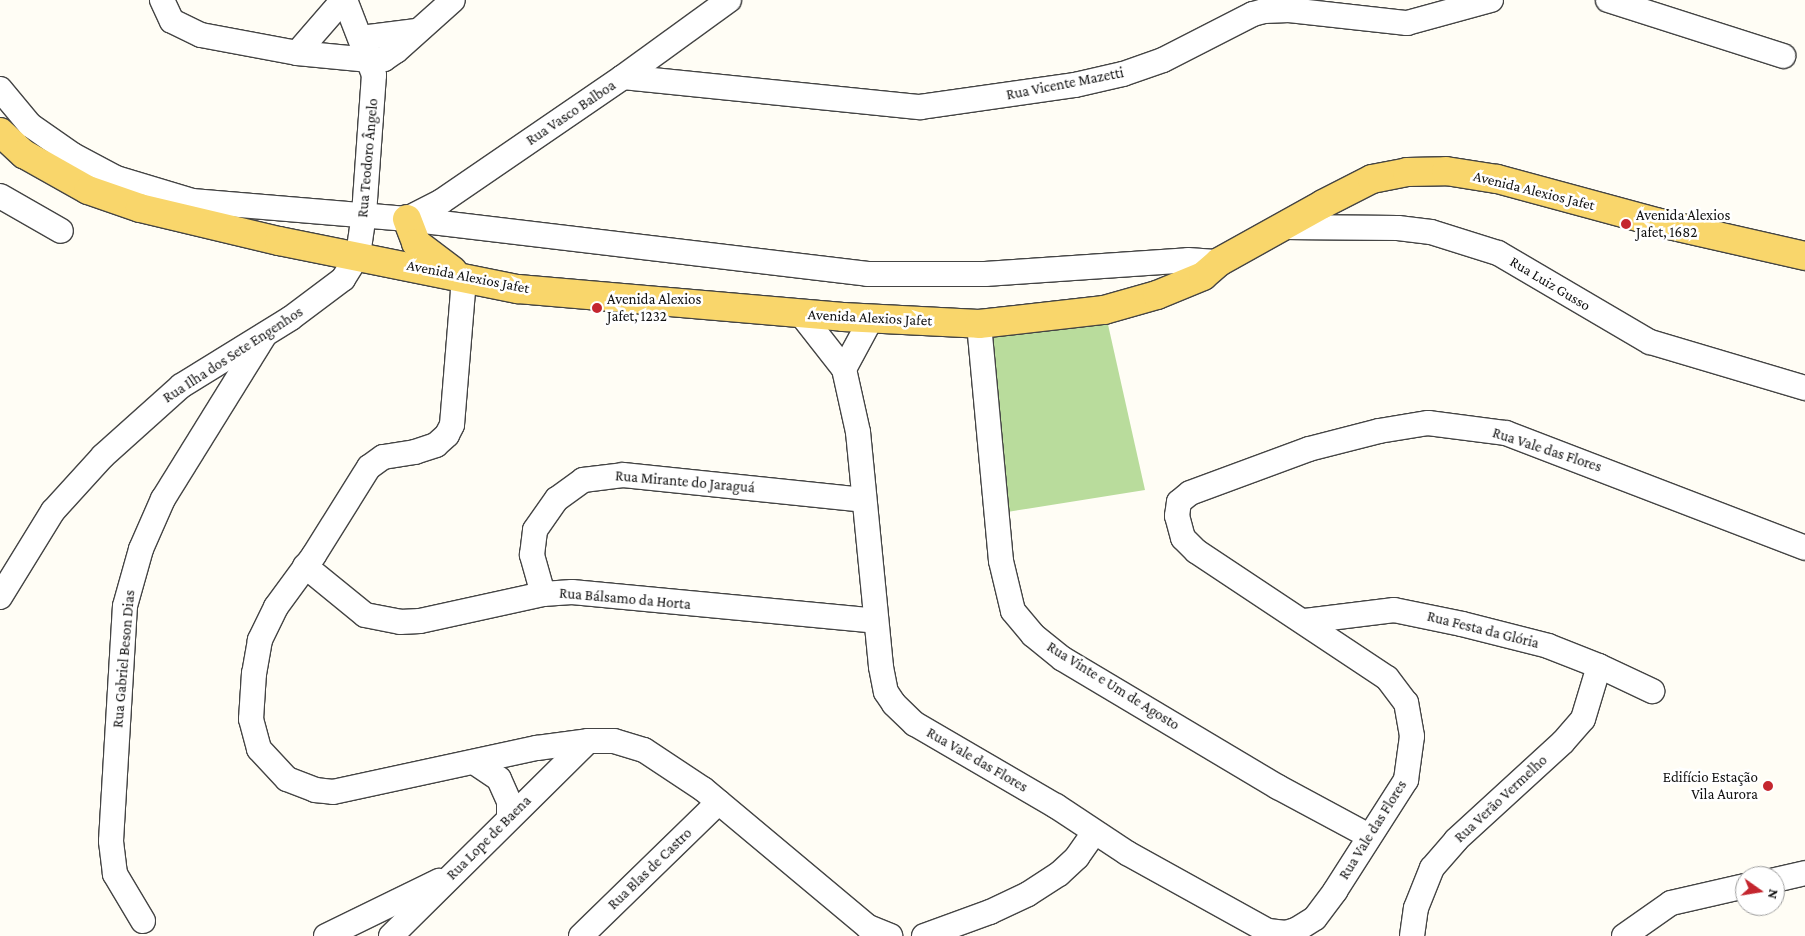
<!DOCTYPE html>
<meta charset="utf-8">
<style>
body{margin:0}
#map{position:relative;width:1805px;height:936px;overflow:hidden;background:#fffdf5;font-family:"Crimson Pro",serif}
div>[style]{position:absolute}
.forest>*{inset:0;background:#b9dc9c}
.roads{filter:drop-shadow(1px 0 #444) drop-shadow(-1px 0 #444) drop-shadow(0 1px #444) drop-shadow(0 -1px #444)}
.minor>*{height:24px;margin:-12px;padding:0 12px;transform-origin:12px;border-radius:12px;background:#fff}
.major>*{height:28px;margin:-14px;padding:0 14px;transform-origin:14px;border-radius:14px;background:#f9d66b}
.dots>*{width:14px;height:14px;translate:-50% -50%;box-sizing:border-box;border:2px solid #fff;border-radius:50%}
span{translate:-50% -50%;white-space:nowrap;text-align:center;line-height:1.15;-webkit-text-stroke:5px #fff;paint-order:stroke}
.street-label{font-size:15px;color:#111}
.poi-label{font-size:15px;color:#111}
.left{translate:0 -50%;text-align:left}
.right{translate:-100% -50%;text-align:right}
.north{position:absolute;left:1735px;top:866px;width:50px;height:50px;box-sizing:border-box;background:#fff;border:1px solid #a0a0a0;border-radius:50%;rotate:103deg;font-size:14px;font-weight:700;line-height:20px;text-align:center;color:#111}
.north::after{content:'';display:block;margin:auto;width:18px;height:22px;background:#c4262e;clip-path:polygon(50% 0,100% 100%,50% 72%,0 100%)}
</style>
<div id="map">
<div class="forest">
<div style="clip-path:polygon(1107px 320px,1145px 490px,1001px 513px,988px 331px)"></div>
</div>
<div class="roads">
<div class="minor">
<div style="left:162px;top:0;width:23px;rotate:65deg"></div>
<div style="left:172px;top:21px;width:32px;rotate:26deg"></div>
<div style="left:201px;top:35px;width:98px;rotate:10.6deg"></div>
<div style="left:297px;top:53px;width:73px;rotate:5.5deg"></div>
<div style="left:370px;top:60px;width:14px;rotate:-4deg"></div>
<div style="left:384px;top:59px;width:14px;rotate:-34deg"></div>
<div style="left:396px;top:51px;width:76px;rotate:-41.8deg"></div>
<div style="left:1608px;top:0;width:184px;rotate:17.7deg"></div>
<div style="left:361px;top:38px;width:54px;rotate:-7.4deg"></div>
<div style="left:297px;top:53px;width:70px;rotate:-49deg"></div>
<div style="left:623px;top:77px;width:299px;rotate:5.8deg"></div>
<div style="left:920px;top:107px;width:157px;rotate:-8.1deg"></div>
<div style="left:1075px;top:85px;width:49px;rotate:-12.9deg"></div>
<div style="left:1123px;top:74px;width:42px;rotate:-19.3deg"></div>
<div style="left:1163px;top:60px;width:101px;rotate:-27.1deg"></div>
<div style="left:1253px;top:14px;width:11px;rotate:-15deg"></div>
<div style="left:1264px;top:11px;width:25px;rotate:-2deg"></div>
<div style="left:1289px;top:10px;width:119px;rotate:6.3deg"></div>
<div style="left:1407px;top:23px;width:87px;rotate:-15.3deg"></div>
<div style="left:0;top:89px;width:47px;rotate:50.2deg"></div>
<div style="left:30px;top:125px;width:52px;rotate:34.9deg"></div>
<div style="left:73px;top:155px;width:49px;rotate:28.1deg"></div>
<div style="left:116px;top:178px;width:79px;rotate:16.8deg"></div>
<div style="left:192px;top:201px;width:216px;rotate:4.8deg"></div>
<div style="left:407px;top:219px;width:464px;rotate:6.8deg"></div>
<div style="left:868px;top:274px;width:117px"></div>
<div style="left:985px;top:274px;width:203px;rotate:-3.9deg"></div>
<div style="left:1188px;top:260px;width:31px;rotate:4deg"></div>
<div style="left:0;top:196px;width:70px;rotate:29.8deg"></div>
<div style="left:407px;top:219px;width:39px;rotate:-27deg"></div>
<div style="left:442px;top:201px;width:219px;rotate:-34.4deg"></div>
<div style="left:623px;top:77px;width:131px;rotate:-36deg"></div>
<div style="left:1285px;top:227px;width:113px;rotate:0.5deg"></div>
<div style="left:1398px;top:228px;width:33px;rotate:7deg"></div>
<div style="left:1431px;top:232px;width:70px;rotate:17.4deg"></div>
<div style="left:1498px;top:253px;width:176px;rotate:30.4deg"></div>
<div style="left:1650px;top:342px;width:162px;rotate:16.5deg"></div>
<div style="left:467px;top:280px;width:12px;rotate:110deg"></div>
<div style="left:463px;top:291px;width:134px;rotate:94.7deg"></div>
<div style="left:452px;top:425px;width:11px;rotate:117deg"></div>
<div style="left:447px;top:435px;width:15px;rotate:138deg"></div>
<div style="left:436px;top:445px;width:22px;rotate:162deg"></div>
<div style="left:415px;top:452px;width:32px;rotate:171deg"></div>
<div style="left:383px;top:457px;width:17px;rotate:144deg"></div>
<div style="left:369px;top:467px;width:104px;rotate:122deg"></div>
<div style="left:314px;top:555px;width:64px;rotate:126.2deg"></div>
<div style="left:276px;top:607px;width:37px;rotate:116deg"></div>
<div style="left:260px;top:640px;width:34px;rotate:100deg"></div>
<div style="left:254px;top:673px;width:46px;rotate:93.7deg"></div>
<div style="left:251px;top:719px;width:31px;rotate:75deg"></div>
<div style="left:259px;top:749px;width:41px;rotate:47deg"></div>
<div style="left:287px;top:779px;width:30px;rotate:21deg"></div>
<div style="left:315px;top:790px;width:18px;rotate:6deg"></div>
<div style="left:333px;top:792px;width:209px;rotate:-12.2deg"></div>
<div style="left:537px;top:748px;width:51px;rotate:-7.8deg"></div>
<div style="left:588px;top:741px;width:26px"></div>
<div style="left:614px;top:741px;width:31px;rotate:17deg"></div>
<div style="left:644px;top:750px;width:71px;rotate:33.5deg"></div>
<div style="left:703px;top:789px;width:215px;rotate:39.9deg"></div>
<div style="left:868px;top:927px;width:24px;rotate:22deg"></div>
<div style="left:801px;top:314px;width:70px;rotate:52deg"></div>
<div style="left:844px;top:369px;width:65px;rotate:77.5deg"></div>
<div style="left:858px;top:432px;width:236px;rotate:84.4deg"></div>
<div style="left:881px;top:667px;width:25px;rotate:79deg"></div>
<div style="left:886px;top:692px;width:14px;rotate:56deg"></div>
<div style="left:894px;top:704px;width:29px;rotate:44deg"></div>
<div style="left:915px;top:724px;width:163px;rotate:30.2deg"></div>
<div style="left:1056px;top:806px;width:85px;rotate:33.5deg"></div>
<div style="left:1127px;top:853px;width:161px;rotate:29deg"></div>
<div style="left:1268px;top:931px;width:18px;rotate:6deg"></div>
<div style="left:1286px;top:933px;width:10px;rotate:-17deg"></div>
<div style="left:1296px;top:930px;width:22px;rotate:-32deg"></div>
<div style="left:1315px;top:918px;width:34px;rotate:-53deg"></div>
<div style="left:1335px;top:891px;width:132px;rotate:-57.4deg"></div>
<div style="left:1406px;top:780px;width:44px;rotate:-82.2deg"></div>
<div style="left:1412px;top:736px;width:34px;rotate:-100deg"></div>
<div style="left:1406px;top:703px;width:31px;rotate:-127deg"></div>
<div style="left:1387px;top:678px;width:229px;rotate:-146.4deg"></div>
<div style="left:1196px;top:551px;width:18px;rotate:-135deg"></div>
<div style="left:1183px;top:538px;width:23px;rotate:-105deg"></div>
<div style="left:1177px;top:516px;width:14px;rotate:-82deg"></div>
<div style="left:1179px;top:502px;width:14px;rotate:-39deg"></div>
<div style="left:1190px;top:493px;width:127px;rotate:-20.3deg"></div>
<div style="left:1309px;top:449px;width:72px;rotate:-14.4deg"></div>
<div style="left:1379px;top:431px;width:50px;rotate:-9.3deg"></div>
<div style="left:1428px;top:423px;width:79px;rotate:7.3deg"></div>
<div style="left:1506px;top:433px;width:320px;rotate:21deg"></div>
<div style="left:979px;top:324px;width:238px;rotate:84.7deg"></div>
<div style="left:1001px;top:561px;width:51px;rotate:76.5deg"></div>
<div style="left:1013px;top:611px;width:31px;rotate:50deg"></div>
<div style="left:1033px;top:635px;width:38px;rotate:39deg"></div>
<div style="left:1063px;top:659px;width:250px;rotate:30.8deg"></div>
<div style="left:1278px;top:787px;width:103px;rotate:28.3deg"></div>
<div style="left:844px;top:369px;width:57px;rotate:-61.6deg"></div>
<div style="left:305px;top:566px;width:77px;rotate:39.2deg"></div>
<div style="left:365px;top:615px;width:36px;rotate:11deg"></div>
<div style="left:400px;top:622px;width:20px;rotate:-3deg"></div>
<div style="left:420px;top:621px;width:126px;rotate:-12.4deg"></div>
<div style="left:543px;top:594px;width:29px;rotate:-4deg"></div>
<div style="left:572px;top:592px;width:305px;rotate:5.4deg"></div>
<div style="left:543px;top:594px;width:41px;rotate:-105.8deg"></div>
<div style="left:532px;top:555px;width:25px;rotate:-83deg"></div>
<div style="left:535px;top:530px;width:38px;rotate:-55deg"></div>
<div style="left:557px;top:499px;width:32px;rotate:-36deg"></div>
<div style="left:583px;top:480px;width:40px;rotate:-7.1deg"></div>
<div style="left:623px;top:475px;width:242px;rotate:5.9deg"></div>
<div style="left:0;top:597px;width:101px;rotate:-58.4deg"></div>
<div style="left:53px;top:511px;width:74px;rotate:-47.7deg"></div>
<div style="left:103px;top:456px;width:105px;rotate:-41.9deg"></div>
<div style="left:181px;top:386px;width:129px;rotate:-31.7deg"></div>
<div style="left:291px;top:318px;width:65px;rotate:-36.9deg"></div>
<div style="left:343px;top:279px;width:28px;rotate:-58deg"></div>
<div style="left:358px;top:255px;width:41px;rotate:-81.7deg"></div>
<div style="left:364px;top:214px;width:139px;rotate:-85.9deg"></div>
<div style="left:374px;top:75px;width:80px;rotate:-111.1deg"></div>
<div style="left:1305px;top:621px;width:90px;rotate:-7deg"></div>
<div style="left:1394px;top:610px;width:69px;rotate:11.6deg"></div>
<div style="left:1462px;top:624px;width:89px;rotate:14.3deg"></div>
<div style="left:1548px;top:646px;width:55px;rotate:21.4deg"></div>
<div style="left:1599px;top:666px;width:59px;rotate:25.3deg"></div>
<div style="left:474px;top:762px;width:30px;rotate:34deg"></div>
<div style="left:499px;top:779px;width:24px;rotate:66deg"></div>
<div style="left:509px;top:801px;width:16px;rotate:90deg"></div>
<div style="left:1775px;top:880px;width:31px;rotate:-13deg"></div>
<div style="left:143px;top:921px;width:55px;rotate:-120.8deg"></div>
<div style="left:115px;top:874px;width:33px;rotate:-97deg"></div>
<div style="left:111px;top:841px;width:235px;rotate:-86.6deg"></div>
<div style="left:125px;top:606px;width:59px;rotate:-74.3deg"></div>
<div style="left:141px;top:549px;width:55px;rotate:-66.3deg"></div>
<div style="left:163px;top:499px;width:192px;rotate:-58.2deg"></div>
<div style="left:326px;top:936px;width:126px;rotate:-26deg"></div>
<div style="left:391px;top:936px;width:277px;rotate:-44.7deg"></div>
<div style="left:581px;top:936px;width:192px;rotate:-44.2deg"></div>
<div style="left:924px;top:936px;width:70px;rotate:-20deg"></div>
<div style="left:990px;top:912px;width:42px;rotate:-25.3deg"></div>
<div style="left:1028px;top:894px;width:37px;rotate:-33deg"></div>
<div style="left:1059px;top:874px;width:25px;rotate:-43deg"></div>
<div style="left:1077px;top:857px;width:29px;rotate:-55deg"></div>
<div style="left:1412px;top:936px;width:28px;rotate:-82deg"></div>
<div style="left:1416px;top:908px;width:43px;rotate:-68.2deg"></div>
<div style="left:1432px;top:868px;width:37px;rotate:-49deg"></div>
<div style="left:1456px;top:840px;width:145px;rotate:-42.5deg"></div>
<div style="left:1563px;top:742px;width:30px;rotate:-49deg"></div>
<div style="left:1583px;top:719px;width:55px;rotate:-73.2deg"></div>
<div style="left:1624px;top:936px;width:57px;rotate:-35.1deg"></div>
<div style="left:1671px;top:903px;width:76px;rotate:-12.9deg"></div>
</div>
<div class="major">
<div style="left:0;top:132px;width:33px;rotate:43deg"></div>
<div style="left:24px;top:154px;width:73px;rotate:29.4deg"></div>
<div style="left:88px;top:190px;width:55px;rotate:19.1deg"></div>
<div style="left:140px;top:208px;width:143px;rotate:13.4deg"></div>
<div style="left:279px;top:241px;width:244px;rotate:11.4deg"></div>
<div style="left:518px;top:289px;width:326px;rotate:4.9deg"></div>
<div style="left:843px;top:317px;width:136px;rotate:2.9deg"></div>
<div style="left:979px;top:324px;width:126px;rotate:-6.4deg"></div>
<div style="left:1104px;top:310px;width:55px;rotate:-15.8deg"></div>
<div style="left:1157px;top:295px;width:50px;rotate:-22.4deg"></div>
<div style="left:1203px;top:276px;width:21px;rotate:-41deg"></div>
<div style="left:1219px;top:262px;width:119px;rotate:-29.1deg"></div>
<div style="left:1323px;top:204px;width:55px;rotate:-27deg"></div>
<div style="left:1372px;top:179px;width:36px;rotate:-11deg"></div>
<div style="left:1407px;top:172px;width:39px;rotate:-1deg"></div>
<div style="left:1446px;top:171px;width:52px;rotate:8.9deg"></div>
<div style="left:1497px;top:179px;width:169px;rotate:15.1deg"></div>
<div style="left:1660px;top:223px;width:149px;rotate:12.8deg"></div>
<div style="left:407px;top:219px;width:26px;rotate:69deg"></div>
<div style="left:416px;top:243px;width:46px;rotate:37.1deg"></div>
</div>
</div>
<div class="dots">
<div style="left:1626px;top:224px;background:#c4262e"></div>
<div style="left:597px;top:308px;background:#c4262e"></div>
<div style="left:1768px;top:786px;background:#c4262e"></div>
</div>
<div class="street-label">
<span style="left:1065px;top:84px;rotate:-11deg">Rua Vicente Mazetti</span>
<span style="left:571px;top:113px;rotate:-34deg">Rua Vasco Balboa</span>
<span style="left:368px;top:158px;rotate:-85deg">Rua Teodoro Ângelo</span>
<span style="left:1534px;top:191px;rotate:14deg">Avenida Alexios Jafet</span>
<span style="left:468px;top:277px;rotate:11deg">Avenida Alexios Jafet</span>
<span style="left:1550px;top:284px;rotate:31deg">Rua Luiz Gusso</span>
<span style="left:870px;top:318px;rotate:3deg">Avenida Alexios Jafet</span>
<span style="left:233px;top:355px;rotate:-33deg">Rua Ilha dos Sete Engenhos</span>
<span style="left:1547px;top:450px;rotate:18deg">Rua Vale das Flores</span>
<span style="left:685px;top:482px;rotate:5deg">Rua Mirante do Jaraguá</span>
<span style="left:625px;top:599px;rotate:5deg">Rua Bálsamo da Horta</span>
<span style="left:1483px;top:630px;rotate:14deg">Rua Festa da Glória</span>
<span style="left:124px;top:659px;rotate:-85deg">Rua Gabriel Beson Dias</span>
<span style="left:1113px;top:686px;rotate:32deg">Rua Vinte e Um de Agosto</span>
<span style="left:977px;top:760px;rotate:30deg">Rua Vale das Flores</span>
<span style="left:1501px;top:799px;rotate:-43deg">Rua Verão Vermelho</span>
<span style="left:1373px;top:830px;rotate:-58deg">Rua Vale das Flores</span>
<span style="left:489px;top:838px;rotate:-45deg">Rua Lope de Baena</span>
<span style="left:650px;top:869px;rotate:-44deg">Rua Blas de Castro</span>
</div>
<div class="poi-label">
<span class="left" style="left:1636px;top:224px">Avenida Alexios<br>Jafet, 1682</span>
<span class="left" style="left:607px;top:308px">Avenida Alexios<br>Jafet, 1232</span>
<span class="right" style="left:1758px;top:786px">Edifício Estação<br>Vila Aurora</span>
</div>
<div class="north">N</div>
</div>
